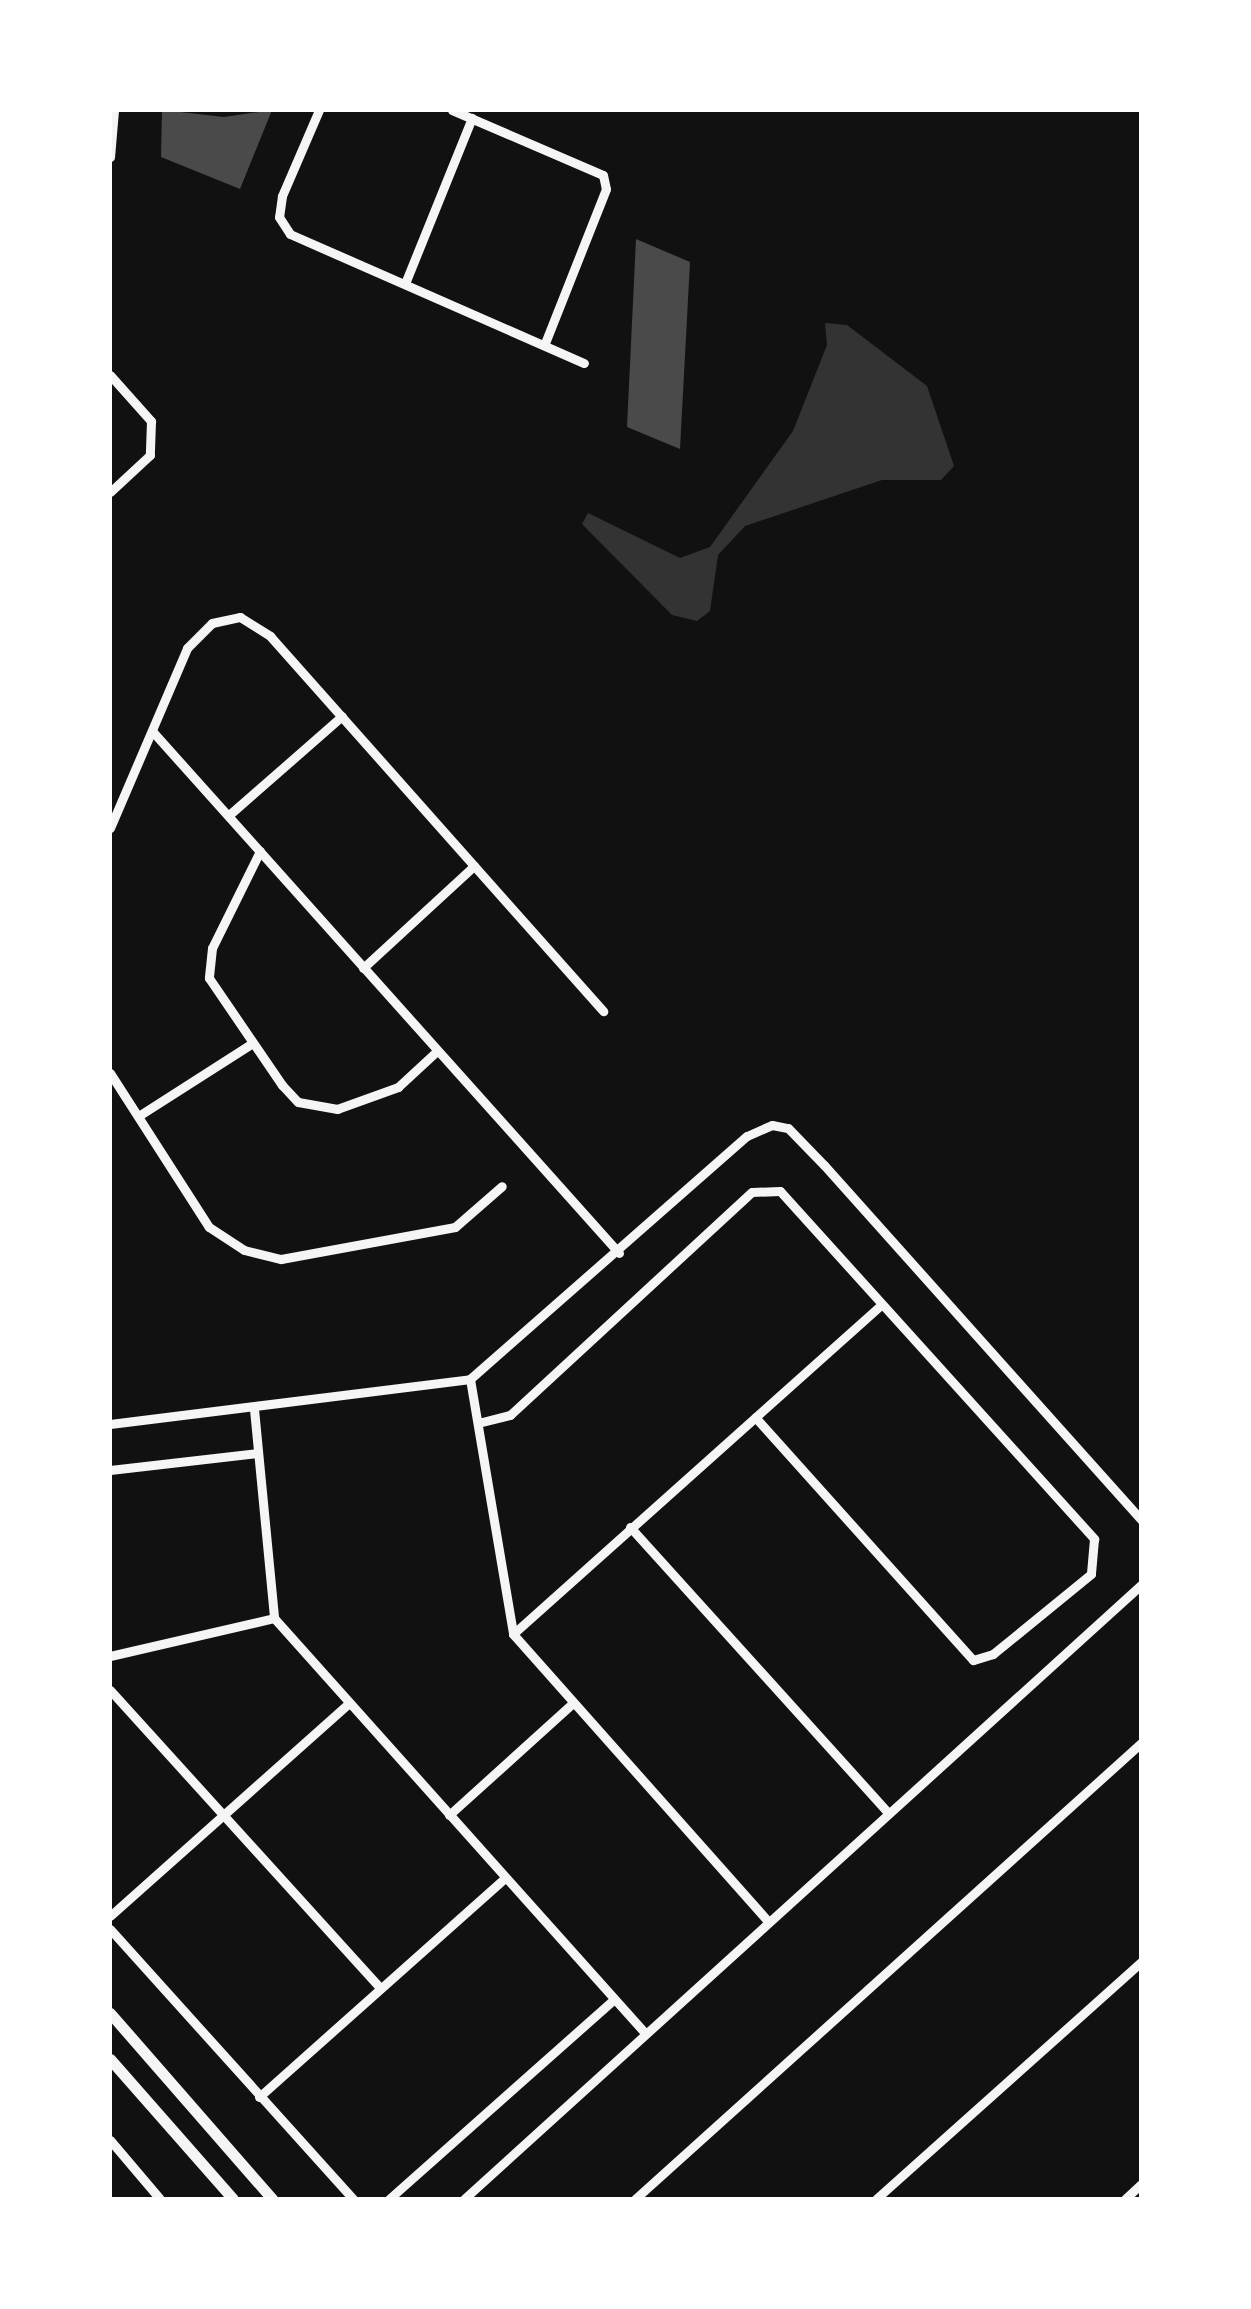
<!DOCTYPE html>
<style>
body{margin:0}
#map{position:relative;width:1251px;height:2309px;overflow:hidden;background:#111;font-family:Literata,serif}
div>[style]{position:absolute}
.water>*{inset:0;background:#333}
.building>*{inset:0;background:#4a4a4a}
.minor>*{height:9px;margin:-4.5px;padding:0 4.5px;transform-origin:4.5px;border-radius:4.5px;background:#f5f5f5}
.tertiary>*{height:11px;margin:-5.5px;padding:0 5.5px;transform-origin:5.5px;border-radius:5.5px;background:#f5f5f5}
span{translate:-50% -50%;white-space:nowrap;text-align:center;line-height:1.15;-webkit-text-stroke:10px #fff;paint-order:stroke}
.frame{position:absolute;inset:0;border:112px solid #fff;pointer-events:none}
</style>
<div id="map">
<div class="water">
<div style="clip-path:polygon(825px 323px,847px 325px,927px 386px,954px 466px,941px 480px,882px 480px,745px 526px,718px 555px,710px 611px,697px 621px,672px 615px,582px 524px,588px 513px,680px 558px,710px 547px,793px 431px,827px 345px)"></div>
</div>
<div class="building">
<div style="clip-path:polygon(162px 110px,224px 117px,272px 110px,240px 189px,161px 157px)"></div>
<div style="clip-path:polygon(636px 239px,690px 262px,680px 449px,627px 427px)"></div>
</div>
<div class="minor">
<div style="left:319px;top:110px;width:94px;rotate:113.3deg"></div>
<div style="left:282px;top:196px;width:21px;rotate:98deg"></div>
<div style="left:279px;top:217px;width:20px;rotate:57deg"></div>
<div style="left:290px;top:234px;width:321px;rotate:23.7deg"></div>
<div style="left:452px;top:110px;width:164px;rotate:23.3deg"></div>
<div style="left:603px;top:175px;width:14px;rotate:78deg"></div>
<div style="left:606px;top:189px;width:166px;rotate:111.6deg"></div>
<div style="left:110px;top:157px;width:47px;rotate:-85.1deg"></div>
<div style="left:406px;top:281px;width:176px;rotate:-68deg"></div>
<div style="left:110px;top:375px;width:62px;rotate:48.3deg"></div>
<div style="left:151px;top:421px;width:34px;rotate:92deg"></div>
<div style="left:150px;top:455px;width:54px;rotate:137.2deg"></div>
<div style="left:153px;top:732px;width:699px;rotate:48.19deg"></div>
<div style="left:229px;top:815px;width:150px;rotate:-41.2deg"></div>
<div style="left:110px;top:828px;width:196px;rotate:-66.8deg"></div>
<div style="left:187px;top:648px;width:35px;rotate:-45deg"></div>
<div style="left:212px;top:623px;width:29px;rotate:-12deg"></div>
<div style="left:240px;top:617px;width:36px;rotate:32deg"></div>
<div style="left:270px;top:636px;width:502px;rotate:48.39deg"></div>
<div style="left:260px;top:851px;width:108px;rotate:116.3deg"></div>
<div style="left:212px;top:948px;width:30px;rotate:96deg"></div>
<div style="left:209px;top:978px;width:130px;rotate:55.7deg"></div>
<div style="left:282px;top:1085px;width:23px;rotate:47deg"></div>
<div style="left:298px;top:1102px;width:40px;rotate:10deg"></div>
<div style="left:337px;top:1109px;width:65px;rotate:-19.8deg"></div>
<div style="left:398px;top:1087px;width:53px;rotate:-42.7deg"></div>
<div style="left:363px;top:968px;width:151px;rotate:-42.6deg"></div>
<div style="left:110px;top:1073px;width:183px;rotate:57.3deg"></div>
<div style="left:209px;top:1227px;width:42px;rotate:33.3deg"></div>
<div style="left:244px;top:1250px;width:38px;rotate:14deg"></div>
<div style="left:281px;top:1259px;width:177px;rotate:-10.4deg"></div>
<div style="left:455px;top:1227px;width:62px;rotate:-41.1deg"></div>
<div style="left:140px;top:1115px;width:132px;rotate:-32.6deg"></div>
<div style="left:470px;top:1379px;width:259px;rotate:80.4deg"></div>
<div style="left:513px;top:1634px;width:384px;rotate:48.4deg"></div>
<div style="left:254px;top:1409px;width:210px;rotate:84.5deg"></div>
<div style="left:274px;top:1618px;width:557px;rotate:48.2deg"></div>
<div style="left:482px;top:1422px;width:29px;rotate:-14deg"></div>
<div style="left:510px;top:1415px;width:329px;rotate:-42.7deg"></div>
<div style="left:752px;top:1192px;width:28px;rotate:-2deg"></div>
<div style="left:780px;top:1191px;width:469px;rotate:47.9deg"></div>
<div style="left:1094px;top:1539px;width:35px;rotate:95deg"></div>
<div style="left:1091px;top:1574px;width:127px;rotate:140.8deg"></div>
<div style="left:993px;top:1654px;width:21px;rotate:163deg"></div>
<div style="left:973px;top:1660px;width:326px;rotate:-131.9deg"></div>
<div style="left:110px;top:1424px;width:363px;rotate:-7.1deg"></div>
<div style="left:470px;top:1379px;width:368px;rotate:-41.3deg"></div>
<div style="left:747px;top:1136px;width:27px;rotate:-24deg"></div>
<div style="left:772px;top:1125px;width:16px;rotate:11deg"></div>
<div style="left:788px;top:1128px;width:52px;rotate:45.8deg"></div>
<div style="left:824px;top:1165px;width:476px;rotate:48.2deg"></div>
<div style="left:110px;top:1470px;width:149px;rotate:-6.6deg"></div>
<div style="left:630px;top:1527px;width:385px;rotate:47.9deg"></div>
<div style="left:513px;top:1634px;width:494px;rotate:-41.8deg"></div>
<div style="left:110px;top:1656px;width:168px;rotate:-13deg"></div>
<div style="left:110px;top:1690px;width:402px;rotate:47.8deg"></div>
<div style="left:449px;top:1815px;width:166px;rotate:-42.1deg"></div>
<div style="left:110px;top:1916px;width:320px;rotate:-41.7deg"></div>
<div style="left:110px;top:1929px;width:363px;rotate:48deg"></div>
<div style="left:259px;top:2097px;width:328px;rotate:-41.7deg"></div>
<div style="left:110px;top:2140px;width:77px;rotate:49.7deg"></div>
<div style="left:389px;top:2199px;width:300px;rotate:-41.6deg"></div>
<div style="left:464px;top:2199px;width:914px;rotate:-42.21deg"></div>
<div style="left:635px;top:2199px;width:681px;rotate:-42.02deg"></div>
<div style="left:876px;top:2199px;width:356px;rotate:-41.8deg"></div>
<div style="left:1125px;top:2199px;width:22px;rotate:-43deg"></div>
</div>
<div class="tertiary">
<div style="left:110px;top:2013px;width:247px;rotate:48.9deg"></div>
<div style="left:110px;top:2059px;width:186px;rotate:48.7deg"></div>
</div>
<div class="frame"></div>
</div>
